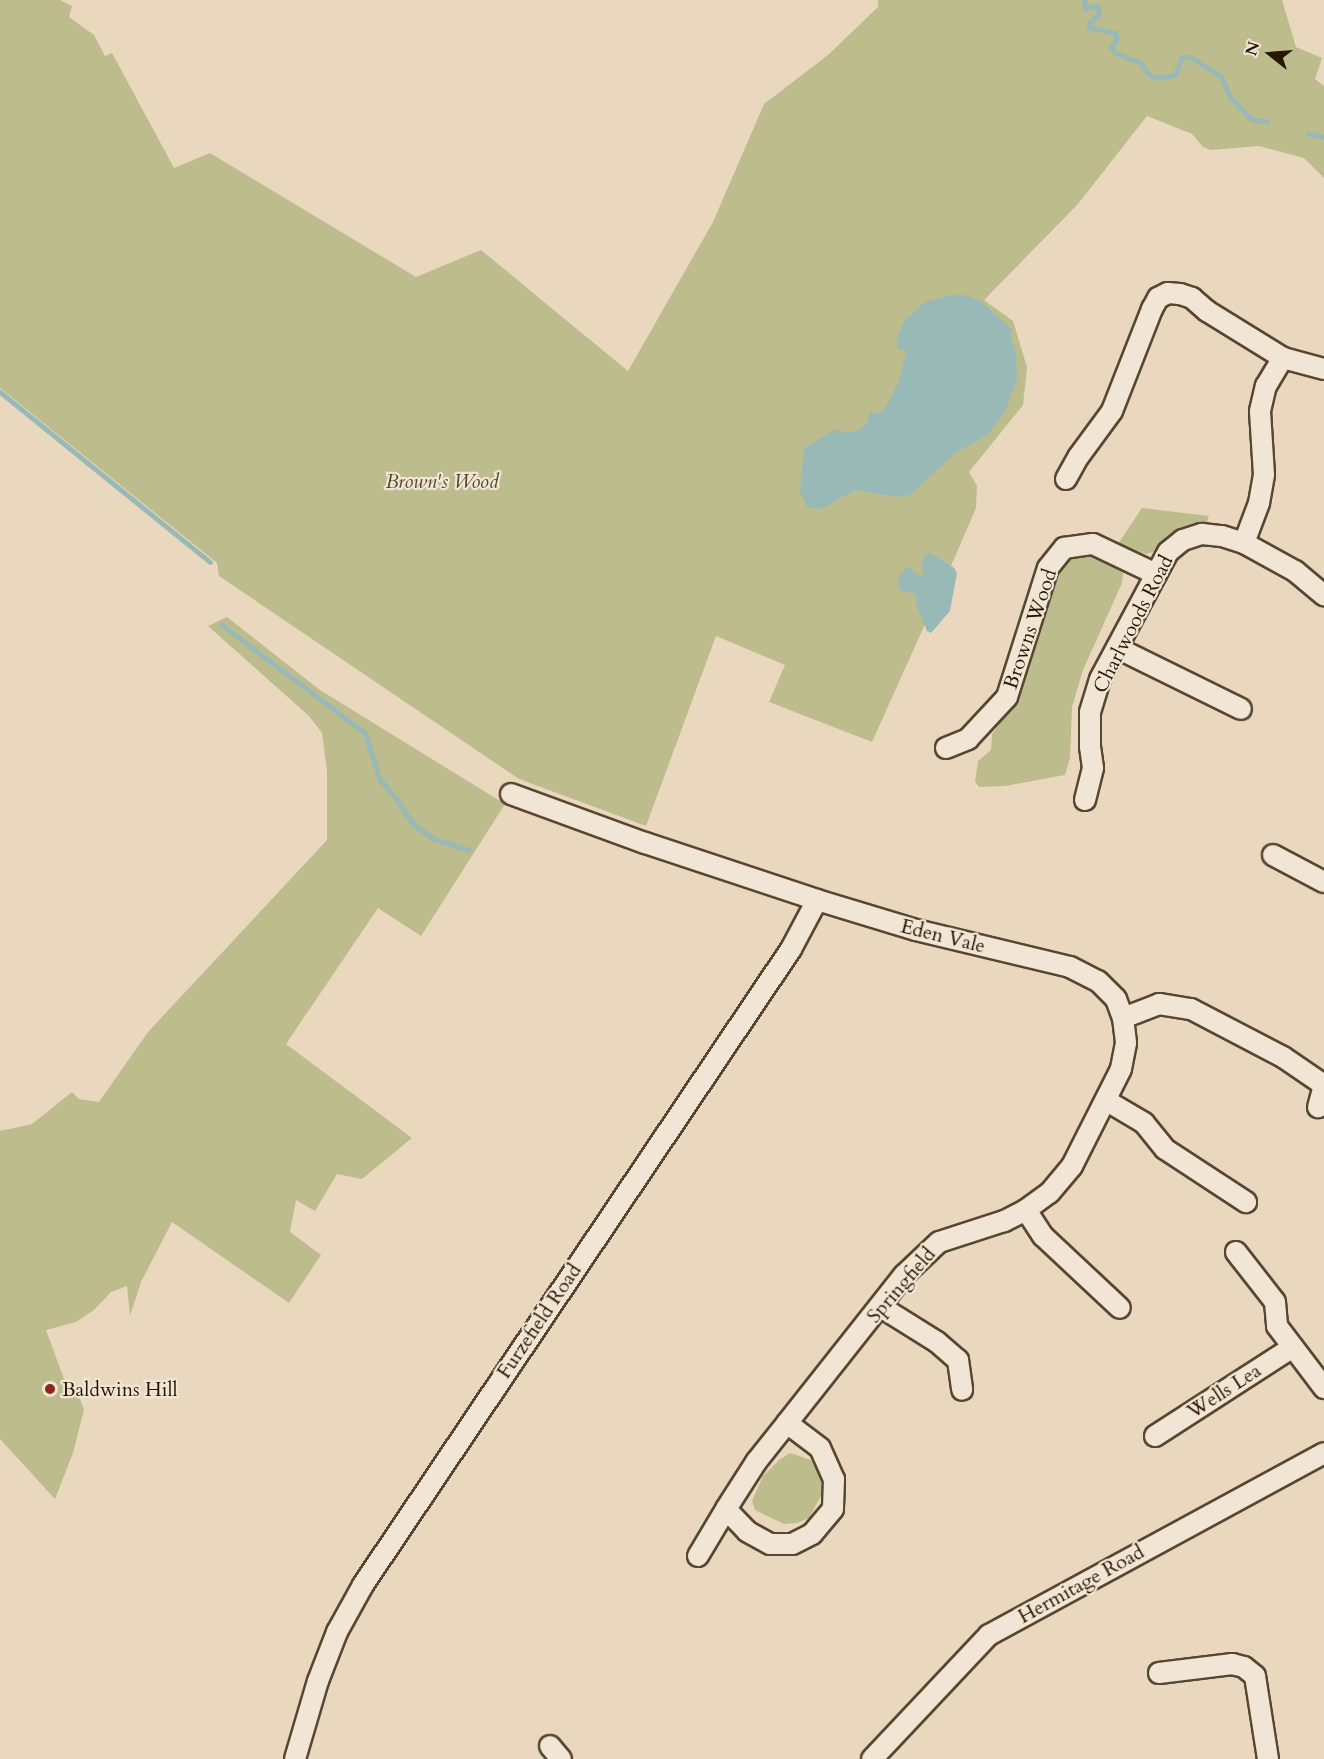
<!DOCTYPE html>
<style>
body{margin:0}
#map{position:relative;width:1324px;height:1759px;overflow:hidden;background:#ead8be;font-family:Cardo,serif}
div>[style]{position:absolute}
.green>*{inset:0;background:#bdbc8d}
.water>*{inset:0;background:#98b9b6}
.stream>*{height:5px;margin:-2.5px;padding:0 2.5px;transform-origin:2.5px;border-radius:2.5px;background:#98b9b6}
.roads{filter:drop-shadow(2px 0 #584630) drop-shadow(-2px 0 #584630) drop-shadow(0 2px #584630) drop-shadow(0 -2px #584630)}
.minor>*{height:20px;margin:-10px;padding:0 10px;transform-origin:10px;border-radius:10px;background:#f1e6d5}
.dots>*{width:16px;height:16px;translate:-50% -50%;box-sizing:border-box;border:3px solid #f1e6d5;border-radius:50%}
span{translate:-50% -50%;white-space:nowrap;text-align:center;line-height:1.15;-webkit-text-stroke:4.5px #f1e6d5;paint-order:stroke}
.park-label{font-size:20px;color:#54482a;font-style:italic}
.street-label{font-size:20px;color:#271600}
.poi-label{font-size:20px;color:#271600}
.left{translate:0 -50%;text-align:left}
.north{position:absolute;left:1240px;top:24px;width:60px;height:60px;-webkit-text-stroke:4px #f1e6d5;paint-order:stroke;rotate:287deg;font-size:16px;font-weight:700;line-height:24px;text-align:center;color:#271600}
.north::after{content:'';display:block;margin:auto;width:21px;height:27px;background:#271600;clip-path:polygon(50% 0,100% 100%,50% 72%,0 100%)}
</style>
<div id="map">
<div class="green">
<div style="clip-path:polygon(0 0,60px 0,72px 6px,69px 17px,94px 35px,105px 56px,112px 53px,174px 168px,210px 153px,416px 277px,481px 250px,628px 371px,713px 222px,764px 104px,828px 55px,878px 7px,878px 0,1282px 0,1296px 47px,1322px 58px,1315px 79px,1324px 86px,1324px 178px,1304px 158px,1259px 146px,1211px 150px,1203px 147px,1192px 134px,1147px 116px,1078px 204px,984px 300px,1013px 321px,1027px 367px,1023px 405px,969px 472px,977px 486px,976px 508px,951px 566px,938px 557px,923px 575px,917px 576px,916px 604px,926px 622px,872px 742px,769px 702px,785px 665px,716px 636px,646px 826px,519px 779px,219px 576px,217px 563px,0 388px)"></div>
<div style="clip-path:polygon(1142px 508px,1209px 516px,1206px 525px,1191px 525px,1177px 530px,1167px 536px,1154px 552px,1146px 554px,1118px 544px)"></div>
<div style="clip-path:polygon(1080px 549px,1124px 564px,1122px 583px,1083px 670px,1072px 707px,1070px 758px,1065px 775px,1005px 786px,979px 787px,975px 782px,978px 761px,991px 750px,992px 734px,1006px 714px,1022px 675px,1056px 564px)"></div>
<div style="clip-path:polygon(227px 617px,320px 690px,505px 804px,421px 936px,378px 908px,286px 1044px,412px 1138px,362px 1179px,337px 1174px,315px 1211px,296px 1200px,290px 1232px,321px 1255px,289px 1303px,172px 1222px,141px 1282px,130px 1316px,127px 1286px,111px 1292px,94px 1310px,76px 1322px,46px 1330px,64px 1379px,80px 1399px,84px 1410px,73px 1453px,55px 1499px,0 1439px,0 1131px,32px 1124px,72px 1092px,79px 1099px,99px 1102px,148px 1032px,327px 840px,327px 771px,322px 733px,309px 716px,208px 626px)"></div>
<div style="clip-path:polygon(790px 1453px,811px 1460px,821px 1477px,822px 1494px,809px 1518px,797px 1523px,784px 1524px,755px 1510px,752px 1501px,763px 1476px,779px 1460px)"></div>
</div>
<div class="water">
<div style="clip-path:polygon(951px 295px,968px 296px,982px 302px,1011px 329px,1011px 339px,1016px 353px,1017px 379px,1004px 414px,986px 436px,958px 451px,910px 495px,897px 497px,854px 490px,822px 509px,807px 507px,800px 492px,804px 448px,836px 429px,844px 433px,858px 431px,867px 423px,870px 411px,876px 414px,884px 410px,899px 381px,906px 351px,897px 349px,898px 335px,904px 321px,925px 302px)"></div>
<div style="clip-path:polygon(928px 553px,938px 557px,954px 568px,957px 573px,950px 611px,931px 633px,927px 631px,916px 604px,916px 594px,900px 590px,898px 583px,899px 576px,908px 566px,917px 575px,923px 575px,922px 560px)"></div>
</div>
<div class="stream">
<div style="left:1084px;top:0;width:9px;rotate:84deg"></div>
<div style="left:1085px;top:9px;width:9px;rotate:-21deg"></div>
<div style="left:1093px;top:6px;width:6px;rotate:9deg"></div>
<div style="left:1099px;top:7px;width:8px;rotate:97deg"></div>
<div style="left:1098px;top:15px;width:12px;rotate:138deg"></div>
<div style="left:1089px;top:23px;width:4px;rotate:90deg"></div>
<div style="left:1089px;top:27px;width:28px;rotate:13deg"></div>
<div style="left:1116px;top:33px;width:7px;rotate:90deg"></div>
<div style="left:1116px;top:40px;width:9px;rotate:126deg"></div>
<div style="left:1111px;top:47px;width:7px;rotate:56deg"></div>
<div style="left:1115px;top:53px;width:28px;rotate:21deg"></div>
<div style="left:1141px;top:63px;width:13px;rotate:58deg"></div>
<div style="left:1148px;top:74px;width:9px;rotate:27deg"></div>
<div style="left:1156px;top:78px;width:19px;rotate:-9deg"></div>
<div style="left:1175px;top:75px;width:19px;rotate:-69deg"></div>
<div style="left:1182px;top:57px;width:8px"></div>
<div style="left:1190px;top:57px;width:36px;rotate:32deg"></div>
<div style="left:1221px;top:76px;width:23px;rotate:67deg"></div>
<div style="left:1230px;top:97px;width:30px;rotate:46deg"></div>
<div style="left:1251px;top:119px;width:16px;rotate:11deg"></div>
<div style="left:1308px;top:133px;width:16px;rotate:14deg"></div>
<div style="left:0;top:392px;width:270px;rotate:39deg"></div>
<div style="left:222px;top:625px;width:179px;rotate:37.1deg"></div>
<div style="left:365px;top:733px;width:49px;rotate:72.3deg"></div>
<div style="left:380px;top:780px;width:23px;rotate:49deg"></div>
<div style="left:395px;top:797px;width:32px;rotate:56deg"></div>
<div style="left:413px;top:824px;width:24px;rotate:36deg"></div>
<div style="left:432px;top:838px;width:38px;rotate:18deg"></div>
</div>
<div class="roads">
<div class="minor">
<div style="left:1066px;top:479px;width:26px;rotate:-61deg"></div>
<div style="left:1079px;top:456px;width:56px;rotate:-53.7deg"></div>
<div style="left:1112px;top:411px;width:110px;rotate:-68.6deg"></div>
<div style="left:1152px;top:309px;width:13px;rotate:-61deg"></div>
<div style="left:1158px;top:298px;width:11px;rotate:-27deg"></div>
<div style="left:1168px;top:293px;width:12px;rotate:5deg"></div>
<div style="left:1180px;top:294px;width:13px;rotate:18deg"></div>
<div style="left:1192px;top:298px;width:20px;rotate:41deg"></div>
<div style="left:1207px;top:311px;width:89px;rotate:31.7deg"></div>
<div style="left:1283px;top:358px;width:42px;rotate:15deg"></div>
<div style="left:1244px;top:543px;width:43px;rotate:-69.4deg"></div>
<div style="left:1259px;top:503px;width:28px;rotate:-80deg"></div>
<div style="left:1264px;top:475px;width:64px;rotate:-93.6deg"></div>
<div style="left:1260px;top:411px;width:26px;rotate:-77deg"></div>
<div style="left:1266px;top:386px;width:33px;rotate:-59deg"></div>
<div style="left:1117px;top:648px;width:138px;rotate:26.2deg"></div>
<div style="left:946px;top:748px;width:24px;rotate:-22deg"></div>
<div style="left:968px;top:739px;width:57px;rotate:-47.1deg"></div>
<div style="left:1007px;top:697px;width:135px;rotate:-72.4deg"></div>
<div style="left:1048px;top:568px;width:26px;rotate:-51deg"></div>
<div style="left:1064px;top:548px;width:29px;rotate:-8deg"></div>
<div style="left:1093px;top:544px;width:70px;rotate:25.5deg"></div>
<div style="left:511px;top:794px;width:143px;rotate:20.1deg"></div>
<div style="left:645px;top:843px;width:181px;rotate:18.3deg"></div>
<div style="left:817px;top:900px;width:103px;rotate:16.9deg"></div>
<div style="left:916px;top:930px;width:158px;rotate:13.5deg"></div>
<div style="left:1070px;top:967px;width:31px;rotate:27deg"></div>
<div style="left:1098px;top:981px;width:25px;rotate:45deg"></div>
<div style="left:1116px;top:999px;width:20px;rotate:70deg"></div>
<div style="left:1123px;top:1018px;width:25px;rotate:83deg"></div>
<div style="left:1126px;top:1043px;width:26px;rotate:101deg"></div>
<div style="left:1121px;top:1069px;width:109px;rotate:116.8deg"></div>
<div style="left:1072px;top:1166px;width:35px;rotate:130deg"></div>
<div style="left:1049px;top:1193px;width:29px;rotate:144deg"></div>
<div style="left:1026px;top:1210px;width:25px;rotate:153deg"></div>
<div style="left:1004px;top:1221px;width:68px;rotate:162.1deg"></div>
<div style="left:939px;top:1242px;width:48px;rotate:136.7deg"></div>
<div style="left:904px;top:1275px;width:189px;rotate:128.3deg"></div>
<div style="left:1085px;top:800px;width:33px;rotate:-76deg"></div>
<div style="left:1093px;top:768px;width:21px;rotate:-98deg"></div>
<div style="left:1090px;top:747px;width:35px;rotate:-90deg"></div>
<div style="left:1090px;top:712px;width:34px;rotate:-73deg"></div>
<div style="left:1100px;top:679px;width:144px;rotate:-61.8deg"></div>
<div style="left:1168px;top:552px;width:19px;rotate:-39deg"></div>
<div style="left:1183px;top:540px;width:20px;rotate:-18deg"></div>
<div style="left:1202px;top:534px;width:20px;rotate:6deg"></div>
<div style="left:1222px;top:536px;width:23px;rotate:18deg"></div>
<div style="left:1244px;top:543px;width:58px;rotate:28.8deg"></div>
<div style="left:1295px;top:571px;width:38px;rotate:40deg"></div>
<div style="left:1273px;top:855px;width:58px;rotate:27.9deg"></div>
<div style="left:1123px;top:1018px;width:39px;rotate:-21deg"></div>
<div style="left:1159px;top:1004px;width:32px;rotate:9deg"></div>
<div style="left:1191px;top:1009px;width:104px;rotate:27.6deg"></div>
<div style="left:1283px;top:1057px;width:50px;rotate:34.3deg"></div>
<div style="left:1324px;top:1085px;width:23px;rotate:105deg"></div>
<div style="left:1107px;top:1101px;width:43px;rotate:30.7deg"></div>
<div style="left:1144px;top:1123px;width:33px;rotate:51deg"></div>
<div style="left:1165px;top:1149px;width:97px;rotate:33.2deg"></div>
<div style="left:1026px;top:1210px;width:31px;rotate:57deg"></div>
<div style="left:1043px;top:1236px;width:105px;rotate:43.1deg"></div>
<div style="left:1236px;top:1252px;width:63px;rotate:52deg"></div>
<div style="left:1275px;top:1302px;width:24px;rotate:85deg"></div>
<div style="left:1277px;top:1326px;width:78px;rotate:52.8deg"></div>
<div style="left:881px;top:1307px;width:66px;rotate:32deg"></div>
<div style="left:937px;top:1342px;width:28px;rotate:41deg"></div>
<div style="left:958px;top:1360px;width:30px;rotate:82deg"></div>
<div style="left:1155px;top:1436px;width:164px;rotate:-32.8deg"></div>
<div style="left:698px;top:1556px;width:55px;rotate:-59.2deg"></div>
<div style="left:726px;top:1509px;width:56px;rotate:-57.4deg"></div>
<div style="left:756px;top:1462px;width:50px;rotate:-51.5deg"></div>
<div style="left:787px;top:1423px;width:41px;rotate:37.1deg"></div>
<div style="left:820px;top:1448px;width:34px;rotate:66deg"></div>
<div style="left:834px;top:1479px;width:30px;rotate:92deg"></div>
<div style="left:833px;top:1509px;width:33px;rotate:130deg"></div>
<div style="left:812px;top:1534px;width:22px;rotate:153deg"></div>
<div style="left:792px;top:1544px;width:22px;rotate:180deg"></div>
<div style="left:770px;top:1544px;width:26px;rotate:-151deg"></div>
<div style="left:747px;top:1531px;width:30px;rotate:-134deg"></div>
<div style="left:1159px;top:1673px;width:74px;rotate:-7deg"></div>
<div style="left:1232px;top:1664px;width:12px;rotate:14deg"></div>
<div style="left:1244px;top:1667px;width:14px;rotate:39deg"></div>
<div style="left:1255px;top:1676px;width:84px;rotate:81.1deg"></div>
<div style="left:550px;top:1746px;width:17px;rotate:50deg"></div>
<div style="left:295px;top:1759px;width:81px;rotate:-73.6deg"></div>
<div style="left:318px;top:1681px;width:53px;rotate:-68.8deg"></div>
<div style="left:337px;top:1632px;width:54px;rotate:-61deg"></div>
<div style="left:363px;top:1585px;width:767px;rotate:-56.06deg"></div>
<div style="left:791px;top:949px;width:55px;rotate:-62deg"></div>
<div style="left:872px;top:1759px;width:170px;rotate:-46.7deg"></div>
<div style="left:989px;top:1635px;width:381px;rotate:-28.5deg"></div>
</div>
</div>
<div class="dots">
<div style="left:50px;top:1389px;background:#8f2418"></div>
</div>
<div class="park-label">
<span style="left:442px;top:481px">Brown's Wood</span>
</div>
<div class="street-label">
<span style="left:1133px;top:624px;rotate:-63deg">Charlwoods Road</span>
<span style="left:1030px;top:629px;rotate:-71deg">Browns Wood</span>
<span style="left:943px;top:936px;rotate:14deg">Eden Vale</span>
<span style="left:901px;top:1285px;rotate:-49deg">Springfield</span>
<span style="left:539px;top:1321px;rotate:-56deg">Furzefield Road</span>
<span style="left:1224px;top:1391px;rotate:-33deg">Wells Lea</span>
<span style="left:1081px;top:1584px;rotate:-29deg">Hermitage Road</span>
</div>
<div class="poi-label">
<span class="left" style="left:62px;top:1389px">Baldwins Hill</span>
</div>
<div class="north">N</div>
</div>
